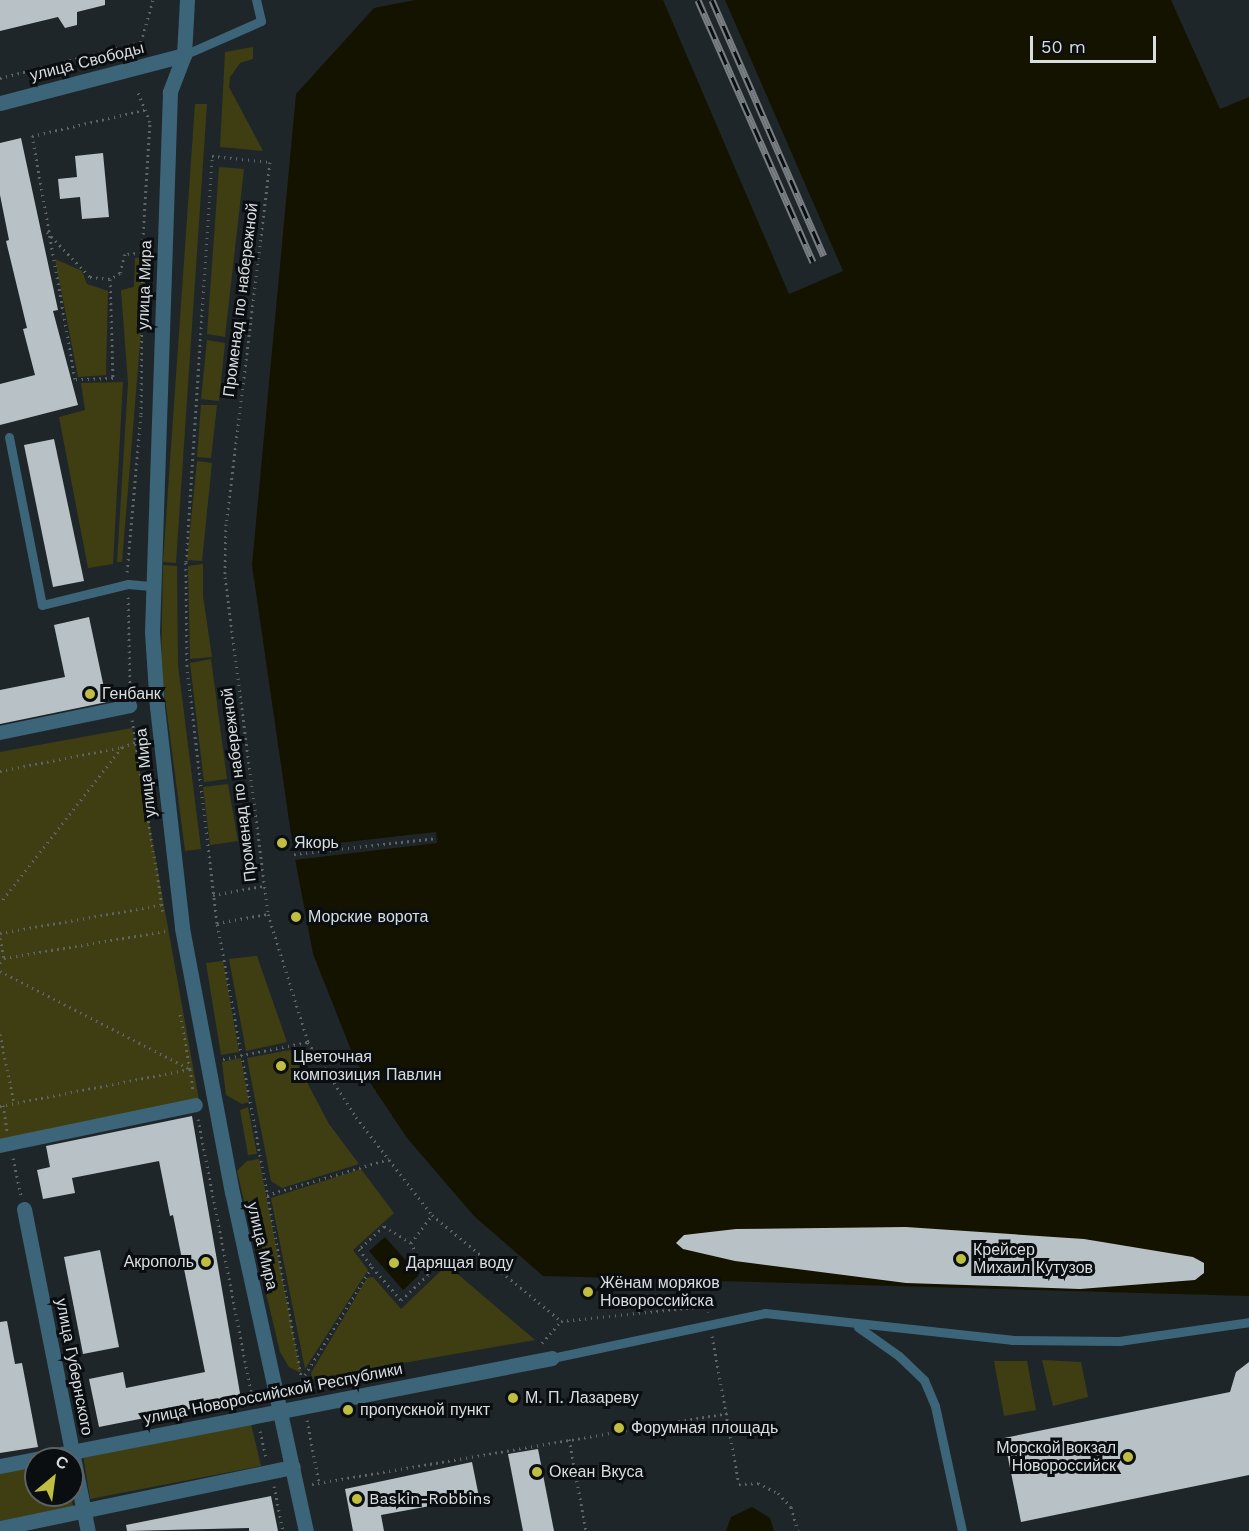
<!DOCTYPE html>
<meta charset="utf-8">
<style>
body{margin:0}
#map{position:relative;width:1249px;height:1531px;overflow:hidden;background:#1f262a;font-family:"Work Sans",sans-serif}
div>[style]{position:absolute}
.green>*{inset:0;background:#3f3e12}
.water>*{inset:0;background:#141300}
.pier>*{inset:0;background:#1f262a}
.building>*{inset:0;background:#b8c1c6}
.path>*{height:3px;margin-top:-1.5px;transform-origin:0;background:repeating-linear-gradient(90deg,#5e6467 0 1.5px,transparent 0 6px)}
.service>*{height:9px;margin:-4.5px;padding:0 4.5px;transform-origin:4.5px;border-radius:4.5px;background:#3c657a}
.pedestrian>*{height:14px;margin:-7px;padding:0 7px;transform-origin:7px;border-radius:7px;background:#3c657a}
.minor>*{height:15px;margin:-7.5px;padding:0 7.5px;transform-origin:7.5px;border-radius:7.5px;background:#3c657a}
.tertiary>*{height:15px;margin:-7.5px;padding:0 7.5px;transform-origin:7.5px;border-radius:7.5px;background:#3c657a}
.rail>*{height:7px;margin-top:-3.5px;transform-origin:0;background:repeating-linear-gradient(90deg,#0b0e10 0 14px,#787e81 0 28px);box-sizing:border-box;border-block:2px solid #787e81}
.dots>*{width:16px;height:16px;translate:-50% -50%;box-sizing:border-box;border:3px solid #0b0e10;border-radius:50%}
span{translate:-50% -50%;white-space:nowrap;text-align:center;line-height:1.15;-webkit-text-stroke:6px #0b0e10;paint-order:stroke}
.street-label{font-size:16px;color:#d9dee0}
.poi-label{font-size:16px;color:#d9dee0}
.left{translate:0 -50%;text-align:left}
.right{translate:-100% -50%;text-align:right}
.north{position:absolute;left:24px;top:1447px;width:60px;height:60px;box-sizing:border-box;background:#0b0e10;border:2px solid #5d6163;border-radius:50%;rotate:29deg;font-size:16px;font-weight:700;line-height:24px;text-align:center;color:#d9dee0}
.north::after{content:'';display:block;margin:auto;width:21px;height:27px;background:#c0be40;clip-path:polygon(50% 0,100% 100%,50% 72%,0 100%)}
.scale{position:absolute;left:1030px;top:36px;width:126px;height:27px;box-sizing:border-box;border:3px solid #d9dee0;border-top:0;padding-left:8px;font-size:18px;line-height:21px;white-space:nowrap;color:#d9dee0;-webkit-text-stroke:4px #0b0e10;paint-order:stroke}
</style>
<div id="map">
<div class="green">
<div style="clip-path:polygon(253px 47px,253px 59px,240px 63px,230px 77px,229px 87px,263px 151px,220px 147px,225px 52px)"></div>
<div style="clip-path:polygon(195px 104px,207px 104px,176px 563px,163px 562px)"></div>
<div style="clip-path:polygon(219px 167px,244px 169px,225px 337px,207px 334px)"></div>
<div style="clip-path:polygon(135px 258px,147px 258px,122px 562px,117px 562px,128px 383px,121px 290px,134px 287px)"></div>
<div style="clip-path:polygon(55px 259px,82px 271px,87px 284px,108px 291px,106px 375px,78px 377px)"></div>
<div style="clip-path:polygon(207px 340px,225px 343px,219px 401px,201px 399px)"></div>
<div style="clip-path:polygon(123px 382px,113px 564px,88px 568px,59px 417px,85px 410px,81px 383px)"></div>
<div style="clip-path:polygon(201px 405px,217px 405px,211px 458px,197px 457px)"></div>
<div style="clip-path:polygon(197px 461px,212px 463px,202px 561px,187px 560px)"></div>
<div style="clip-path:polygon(203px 564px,203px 596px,212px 657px,190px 659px,188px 566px)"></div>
<div style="clip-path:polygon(163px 565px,177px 566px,178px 665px,201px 849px,185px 851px,161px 667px)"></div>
<div style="clip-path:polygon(211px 659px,227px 779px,204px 782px,190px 663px)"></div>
<div style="clip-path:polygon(132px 728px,199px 1100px,0 1140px,0 752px)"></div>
<div style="clip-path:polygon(228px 784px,238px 841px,210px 845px,203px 787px)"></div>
<div style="clip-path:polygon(257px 956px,287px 1042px,246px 1051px,229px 959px)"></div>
<div style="clip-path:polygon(223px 961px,239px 1052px,221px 1055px,206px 963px)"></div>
<div style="clip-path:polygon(290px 1050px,329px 1124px,359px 1164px,282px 1188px,271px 1181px,247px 1058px)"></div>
<div style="clip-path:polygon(241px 1058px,249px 1102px,242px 1104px,226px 1095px,222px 1062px)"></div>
<div style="clip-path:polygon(248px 1107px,257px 1154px,248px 1155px,240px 1110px)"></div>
<div style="clip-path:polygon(259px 1159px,301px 1373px,289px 1367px,280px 1352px,237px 1171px,247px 1161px)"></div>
<div style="clip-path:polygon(361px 1169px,394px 1213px,353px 1250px,368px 1270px,305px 1369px,271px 1198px)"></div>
<div style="clip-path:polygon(447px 1265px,535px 1340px,312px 1379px,311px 1373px,367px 1278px,373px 1277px,401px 1309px)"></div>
<div style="clip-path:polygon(1042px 1360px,1081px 1362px,1088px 1397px,1053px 1406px)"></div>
<div style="clip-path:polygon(994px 1361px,1027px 1361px,1036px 1410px,1004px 1416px)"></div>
<div style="clip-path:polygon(251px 1424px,261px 1466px,90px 1499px,83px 1455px)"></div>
<div style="clip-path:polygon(36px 1463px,36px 1495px,71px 1495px,73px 1506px,0 1521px,0 1470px)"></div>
</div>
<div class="water">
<div style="clip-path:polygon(415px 0,663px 0,789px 294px,843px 271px,725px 0,1171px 0,1220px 109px,1249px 97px,1249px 1296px,543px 1276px,474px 1216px,407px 1138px,355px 1060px,313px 954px,293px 848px,252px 565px,296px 94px,374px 8px)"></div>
<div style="clip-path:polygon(385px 1237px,419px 1275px,403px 1290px,369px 1251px)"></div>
<div style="clip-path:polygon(752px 1507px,770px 1518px,774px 1531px,726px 1531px,731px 1517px)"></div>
</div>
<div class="pier">
<div style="clip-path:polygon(436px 832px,437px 843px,294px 860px,293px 848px)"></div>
</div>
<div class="building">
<div style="clip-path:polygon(0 0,105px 0,105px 5px,77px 12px,77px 25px,65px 28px,58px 17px,0 31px)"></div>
<div style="clip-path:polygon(21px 138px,58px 310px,53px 311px,78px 405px,0 425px,0 384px,35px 375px,23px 329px,27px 328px,6px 241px,9px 240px,0 195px,0 143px)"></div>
<div style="clip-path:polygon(103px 153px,109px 217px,82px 219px,80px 197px,60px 199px,58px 179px,77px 177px,75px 156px)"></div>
<div style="clip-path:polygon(54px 439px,84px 581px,53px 587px,24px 445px)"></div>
<div style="clip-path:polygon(89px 617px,107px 702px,0 724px,0 690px,65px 677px,54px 625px)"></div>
<div style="clip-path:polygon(192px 1116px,241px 1399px,99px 1427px,89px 1379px,123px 1372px,126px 1388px,205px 1372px,173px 1215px,170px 1216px,159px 1161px,72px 1178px,75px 1193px,43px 1199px,37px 1170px,50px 1167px,46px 1146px)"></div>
<div style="clip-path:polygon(906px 1227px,1084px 1239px,1193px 1257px,1204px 1263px,1204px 1273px,1195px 1280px,1080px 1289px,906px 1283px,735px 1261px,683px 1249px,676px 1243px,684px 1235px,736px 1229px)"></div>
<div style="clip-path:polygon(100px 1250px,119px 1347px,83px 1354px,64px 1257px)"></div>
<div style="clip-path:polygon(7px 1321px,15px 1364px,22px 1363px,38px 1447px,0 1453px,0 1322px)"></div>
<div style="clip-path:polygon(1249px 1362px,1249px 1475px,1021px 1522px,1004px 1438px,1230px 1392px,1236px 1372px)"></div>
<div style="clip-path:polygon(538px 1449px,554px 1531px,523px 1531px,508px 1454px)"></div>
<div style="clip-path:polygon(472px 1462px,479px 1497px,381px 1515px,384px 1531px,353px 1531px,345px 1489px)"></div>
<div style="clip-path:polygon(271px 1496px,278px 1531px,249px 1531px,249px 1528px,127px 1531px,126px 1525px)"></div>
</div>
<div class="path">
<div style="left:0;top:78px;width:146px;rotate:-14.3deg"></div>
<div style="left:141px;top:42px;width:44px;rotate:-74.1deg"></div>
<div style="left:47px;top:232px;width:62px;rotate:46.3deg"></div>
<div style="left:90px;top:277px;width:20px;rotate:6deg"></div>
<div style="left:141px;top:253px;width:16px;rotate:176deg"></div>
<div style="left:125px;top:254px;width:20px;rotate:105deg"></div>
<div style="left:120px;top:273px;width:12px;rotate:149deg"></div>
<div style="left:110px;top:279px;width:99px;rotate:88.3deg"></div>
<div style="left:113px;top:378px;width:38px;rotate:178deg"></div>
<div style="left:75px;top:379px;width:247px;rotate:-100deg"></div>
<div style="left:32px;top:136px;width:119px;rotate:-13.1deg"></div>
<div style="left:127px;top:572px;width:159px;rotate:-84.9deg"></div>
<div style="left:141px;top:414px;width:162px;rotate:-89.6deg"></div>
<div style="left:142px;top:252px;width:130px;rotate:-86.5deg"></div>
<div style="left:150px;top:122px;width:32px;rotate:-112deg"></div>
<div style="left:128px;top:597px;width:95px;rotate:88.8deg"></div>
<div style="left:132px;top:720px;width:194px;rotate:80.8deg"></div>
<div style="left:122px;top:747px;width:15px;rotate:-20deg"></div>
<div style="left:0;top:771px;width:124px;rotate:-11.1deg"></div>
<div style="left:122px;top:747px;width:198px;rotate:128deg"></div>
<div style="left:294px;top:854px;width:144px;rotate:-6.4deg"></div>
<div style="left:213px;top:895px;width:51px;rotate:-10.2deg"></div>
<div style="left:217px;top:923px;width:52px;rotate:-10deg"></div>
<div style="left:0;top:933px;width:163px;rotate:-9.9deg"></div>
<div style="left:0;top:938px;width:20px;rotate:79deg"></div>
<div style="left:0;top:963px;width:6px;rotate:-51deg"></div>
<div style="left:4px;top:958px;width:164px;rotate:-9.5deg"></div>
<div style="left:0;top:971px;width:214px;rotate:27.3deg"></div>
<div style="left:190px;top:1069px;width:22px;rotate:82deg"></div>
<div style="left:0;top:1034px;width:70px;rotate:78.5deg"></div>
<div style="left:223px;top:1059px;width:87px;rotate:-11.3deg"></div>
<div style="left:3px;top:1105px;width:26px;rotate:81deg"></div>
<div style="left:0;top:1106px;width:194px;rotate:-11deg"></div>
<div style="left:190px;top:1069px;width:57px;rotate:-100.1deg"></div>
<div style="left:198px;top:1119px;width:287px;rotate:79deg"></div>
<div style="left:13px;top:1158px;width:39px;rotate:78deg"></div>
<div style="left:267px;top:1195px;width:127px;rotate:-16.4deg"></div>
<div style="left:411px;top:1243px;width:35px;rotate:-53deg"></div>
<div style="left:712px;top:1336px;width:150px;rotate:79.7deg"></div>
<div style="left:739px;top:1484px;width:19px;rotate:-3deg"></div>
<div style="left:758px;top:1483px;width:22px;rotate:27deg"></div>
<div style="left:778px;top:1493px;width:19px;rotate:47deg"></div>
<div style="left:791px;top:1507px;width:25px;rotate:74deg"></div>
<div style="left:542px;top:1343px;width:29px;rotate:-49deg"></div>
<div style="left:305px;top:1375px;width:127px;rotate:-58.2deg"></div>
<div style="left:372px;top:1267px;width:44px;rotate:48.7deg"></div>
<div style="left:401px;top:1300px;width:37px;rotate:-43deg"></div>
<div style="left:428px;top:1275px;width:36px;rotate:-118deg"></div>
<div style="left:411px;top:1243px;width:32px;rotate:-148deg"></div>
<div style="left:384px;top:1226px;width:34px;rotate:137deg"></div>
<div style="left:359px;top:1249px;width:22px;rotate:54deg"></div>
<div style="left:289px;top:1387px;width:32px;rotate:-2deg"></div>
<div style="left:304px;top:1392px;width:477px;rotate:-100.5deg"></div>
<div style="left:217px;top:923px;width:259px;rotate:-96.7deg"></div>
<div style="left:187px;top:666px;width:104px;rotate:-90.6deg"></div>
<div style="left:186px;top:562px;width:407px;rotate:-86.3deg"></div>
<div style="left:212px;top:156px;width:58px;rotate:5.9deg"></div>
<div style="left:270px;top:162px;width:365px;rotate:96.9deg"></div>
<div style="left:226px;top:524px;width:53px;rotate:91.1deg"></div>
<div style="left:225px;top:577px;width:340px;rotate:82.7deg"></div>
<div style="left:268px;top:914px;width:134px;rotate:72.6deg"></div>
<div style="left:308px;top:1042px;width:89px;rotate:57.4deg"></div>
<div style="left:356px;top:1117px;width:124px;rotate:52.2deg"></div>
<div style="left:432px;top:1215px;width:167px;rotate:39.4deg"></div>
<div style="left:561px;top:1321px;width:147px;rotate:-5.9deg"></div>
<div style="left:707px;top:1306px;width:6px;rotate:81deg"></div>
<div style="left:307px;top:1420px;width:64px;rotate:79.2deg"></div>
<div style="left:260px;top:1431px;width:26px;rotate:77deg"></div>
<div style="left:569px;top:1439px;width:94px;rotate:79.5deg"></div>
<div style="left:312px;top:1484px;width:422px;rotate:-9.7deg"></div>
<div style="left:274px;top:1486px;width:46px;rotate:78.7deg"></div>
</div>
<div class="service">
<div style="left:184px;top:55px;width:84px;rotate:-23.8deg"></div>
<div style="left:261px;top:21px;width:22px;rotate:-103deg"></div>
<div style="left:9px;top:437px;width:171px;rotate:78.9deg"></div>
<div style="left:42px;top:605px;width:89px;rotate:-13.7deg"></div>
<div style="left:128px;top:584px;width:25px;rotate:5deg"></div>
<div style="left:858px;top:1327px;width:50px;rotate:35.3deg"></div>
<div style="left:899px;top:1356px;width:35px;rotate:44deg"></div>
<div style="left:924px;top:1380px;width:28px;rotate:67deg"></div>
<div style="left:935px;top:1406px;width:128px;rotate:77.8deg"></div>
<div style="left:552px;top:1358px;width:218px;rotate:-11.9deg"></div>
<div style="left:765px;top:1313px;width:248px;rotate:6.2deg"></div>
<div style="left:1012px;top:1340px;width:107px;rotate:0.5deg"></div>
<div style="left:1119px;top:1341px;width:131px;rotate:-8.3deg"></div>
</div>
<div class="pedestrian">
<div style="left:0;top:733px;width:133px;rotate:-11.7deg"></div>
<div style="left:0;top:1146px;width:200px;rotate:-11.8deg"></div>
</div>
<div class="minor">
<div style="left:0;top:103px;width:190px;rotate:-14.6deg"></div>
<div style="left:24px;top:1209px;width:328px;rotate:78.8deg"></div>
<div style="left:0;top:1466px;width:562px;rotate:-11.07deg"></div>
<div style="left:0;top:1528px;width:299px;rotate:-11.8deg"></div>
</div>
<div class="tertiary">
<div style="left:187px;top:0;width:55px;rotate:93.1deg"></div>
<div style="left:184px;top:55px;width:40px;rotate:111deg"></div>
<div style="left:170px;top:92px;width:540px;rotate:91.91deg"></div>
<div style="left:152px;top:632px;width:75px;rotate:86.2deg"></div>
<div style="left:157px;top:707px;width:222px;rotate:83.5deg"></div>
<div style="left:182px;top:928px;width:269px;rotate:79.3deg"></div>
<div style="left:232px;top:1192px;width:347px;rotate:77.7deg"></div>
</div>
<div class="rail">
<div style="left:698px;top:0;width:286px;rotate:66.3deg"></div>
<div style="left:712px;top:0;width:279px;rotate:66.4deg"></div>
</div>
<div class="dots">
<div style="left:90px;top:694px;background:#c0be40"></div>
<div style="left:282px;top:843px;background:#c0be40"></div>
<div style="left:296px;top:917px;background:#c0be40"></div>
<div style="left:281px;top:1066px;background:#c0be40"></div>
<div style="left:961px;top:1259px;background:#c0be40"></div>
<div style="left:206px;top:1262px;background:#c0be40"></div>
<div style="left:394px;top:1263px;background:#c0be40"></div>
<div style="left:588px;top:1292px;background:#c0be40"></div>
<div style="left:513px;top:1398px;background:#c0be40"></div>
<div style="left:348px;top:1410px;background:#c0be40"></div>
<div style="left:619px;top:1428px;background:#c0be40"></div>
<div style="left:1128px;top:1457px;background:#c0be40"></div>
<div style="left:537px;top:1472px;background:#c0be40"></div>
<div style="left:357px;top:1499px;background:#c0be40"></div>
</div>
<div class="street-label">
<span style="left:87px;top:62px;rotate:-14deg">улица Свободы</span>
<span style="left:145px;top:285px;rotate:-88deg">улица Мира</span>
<span style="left:241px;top:300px;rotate:-83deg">Променад по набережной</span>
<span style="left:146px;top:773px;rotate:-96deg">улица Мира</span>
<span style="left:239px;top:785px;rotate:-97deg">Променад по набережной</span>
<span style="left:262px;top:1246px;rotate:77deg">улица Мира</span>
<span style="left:74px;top:1367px;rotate:79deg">улица Губернского</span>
<span style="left:273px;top:1394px;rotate:-11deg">улица Новороссийской Республики</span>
</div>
<div class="poi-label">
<span class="left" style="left:102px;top:694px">Генбанк</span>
<span class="left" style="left:294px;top:843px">Якорь</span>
<span class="left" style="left:308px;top:917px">Морские ворота</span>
<span class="left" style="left:293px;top:1066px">Цветочная<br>композиция Павлин</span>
<span class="left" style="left:973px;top:1259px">Крейсер<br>Михаил Кутузов</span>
<span class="right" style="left:194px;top:1262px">Акрополь</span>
<span class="left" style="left:406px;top:1263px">Дарящая воду</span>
<span class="left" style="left:600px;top:1292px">Жёнам моряков<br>Новороссийска</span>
<span class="left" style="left:525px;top:1398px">М. П. Лазареву</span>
<span class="left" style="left:360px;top:1410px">пропускной пункт</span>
<span class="left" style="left:631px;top:1428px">Форумная площадь</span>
<span class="right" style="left:1116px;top:1457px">Морской вокзал<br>Новороссийск</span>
<span class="left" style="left:549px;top:1472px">Океан Вкуса</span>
<span class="left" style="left:369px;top:1499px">Baskin-Robbins</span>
</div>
<div class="north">С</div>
<div class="scale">50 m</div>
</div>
